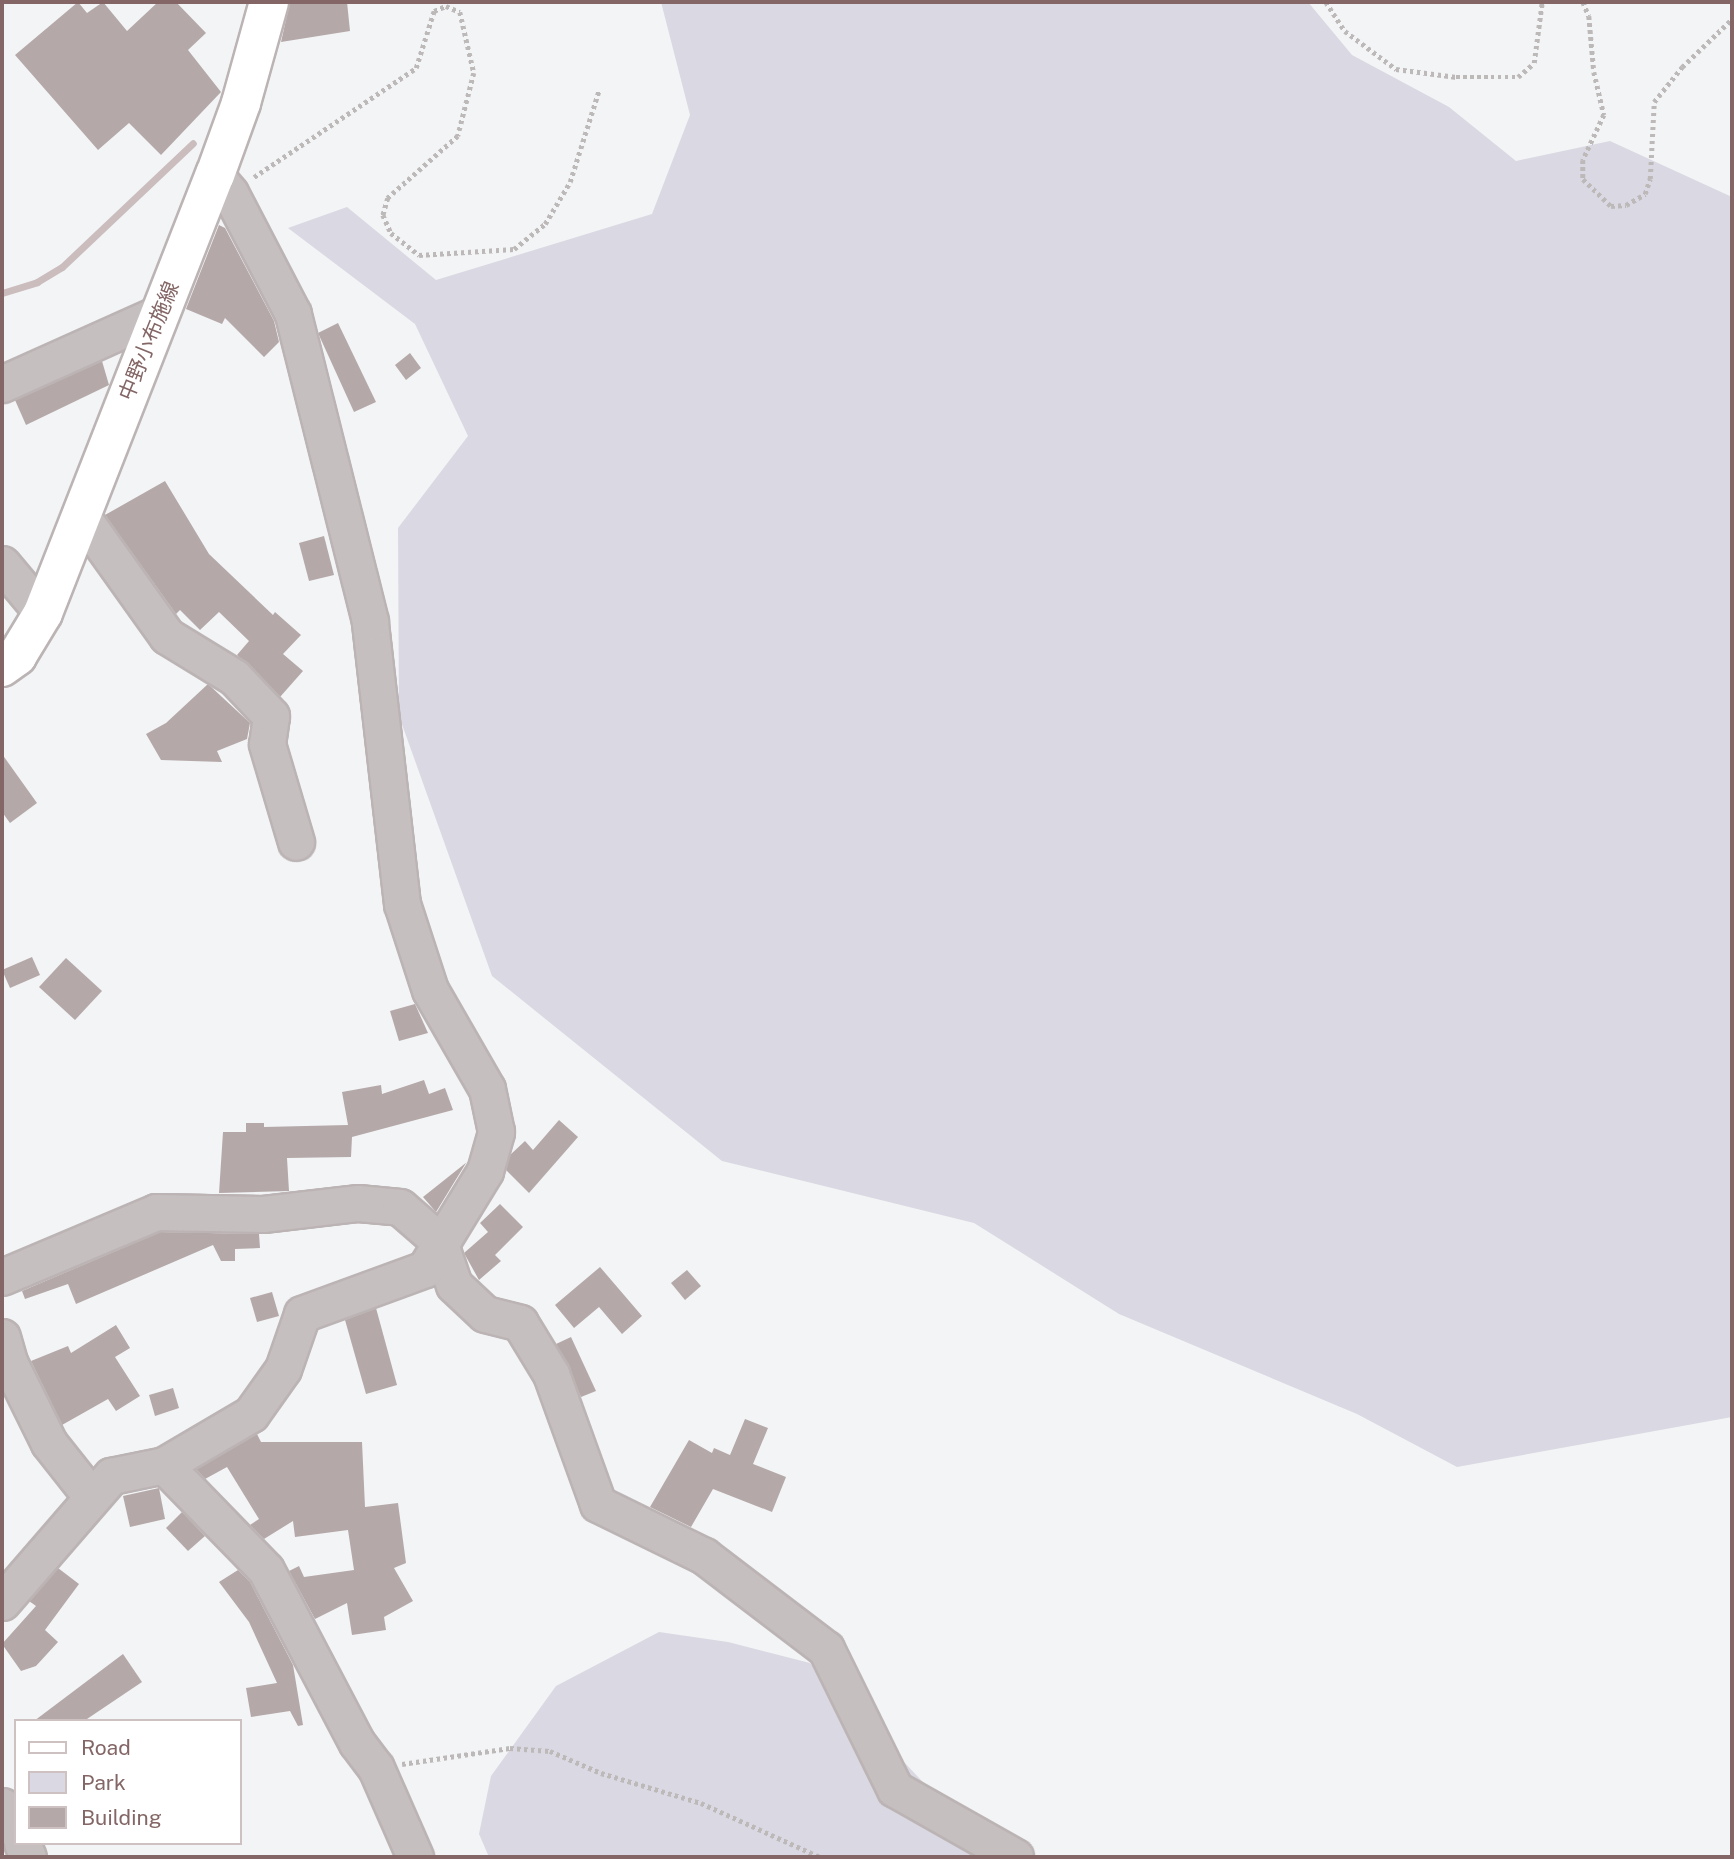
<!DOCTYPE html>
<meta charset="utf-8">
<style>
body{margin:0}
#map{position:relative;width:1734px;height:1859px;overflow:hidden;background:#f2f4f6;font-family:"Public Sans","Noto Sans JP",sans-serif}
div>[style]{position:absolute}
.green>*{inset:0;background:#dad8e2}
.stream>*{height:7px;margin:-3.5px;padding:0 3.5px;transform-origin:3.5px;border-radius:3.5px;background:#cbbcbe}
.building>*{inset:0;background:#b5a8a8}
.path>*{height:4.5px;margin-top:-2.25px;transform-origin:0;background:repeating-linear-gradient(90deg,#beb9b9 0 3.5px,transparent 0 7px)}
.roads{filter:drop-shadow(2px 0 #bcb4b4) drop-shadow(-2px 0 #bcb4b4) drop-shadow(0 2px #bcb4b4) drop-shadow(0 -2px #bcb4b4)}
.minor>*{height:35px;margin:-17.5px;padding:0 17.5px;transform-origin:17.5px;border-radius:17.5px;background:#c6bfbf}
.major>*{height:38px;margin:-19px;padding:0 19px;transform-origin:19px;border-radius:19px;background:#fff}
span{translate:-50% -50%;white-space:nowrap;text-align:center;line-height:1.15;-webkit-text-stroke:7px #fff;paint-order:stroke}
.street-label{font-size:21px;color:#836665}
.frame{position:absolute;inset:0;border:4px solid #836665;pointer-events:none}
.legend{position:absolute;left:14px;top:1719px;width:228px;height:126px;box-sizing:border-box;background:#fff;border:2px solid #cdc2c1;margin:0;padding:9px 12px;list-style:none;font-size:21px;color:#836665}
.legend li{display:flex;align-items:center;gap:14px;height:35px}
.legend b{width:35px;border:2px solid #cdc2c1}
</style>
<div id="map">
<div class="green">
<div style="clip-path:polygon(661px 2px,1308px 2px,1352px 55px,1449px 107px,1516px 161px,1610px 141px,1732px 197px,1732px 1417px,1457px 1467px,1357px 1414px,1119px 1314px,974px 1223px,722px 1161px,492px 976px,399px 716px,398px 528px,468px 436px,415px 324px,288px 228px,347px 207px,436px 280px,652px 214px,690px 115px)"></div>
<div style="clip-path:polygon(659px 1632px,728px 1642px,810px 1663px,994px 1857px,489px 1857px,479px 1834px,491px 1776px,556px 1686px)"></div>
</div>
<div class="stream">
<div style="left:2px;top:293px;width:37px;rotate:-17deg"></div>
<div style="left:37px;top:282px;width:29px;rotate:-31deg"></div>
<div style="left:62px;top:267px;width:180px;rotate:-43.4deg"></div>
</div>
<div class="building">
<div style="clip-path:polygon(78px 2px,87px 13px,103px 2px,127px 31px,158px 2px,176px 2px,206px 33px,188px 50px,221px 92px,161px 155px,129px 123px,98px 150px,15px 55px)"></div>
<div style="clip-path:polygon(290px 2px,347px 2px,350px 31px,281px 42px)"></div>
<div style="clip-path:polygon(219px 225px,225px 228px,274px 321px,279px 342px,264px 357px,225px 318px,222px 324px,186px 309px)"></div>
<div style="clip-path:polygon(338px 323px,376px 402px,354px 412px,318px 333px)"></div>
<div style="clip-path:polygon(410px 353px,421px 368px,406px 380px,395px 365px)"></div>
<div style="clip-path:polygon(102px 361px,109px 385px,26px 425px,15px 400px)"></div>
<div style="clip-path:polygon(165px 481px,209px 554px,273px 615px,275px 612px,301px 635px,283px 654px,303px 671px,280px 697px,237px 655px,249px 641px,219px 612px,200px 630px,180px 610px,176px 614px,105px 515px)"></div>
<div style="clip-path:polygon(324px 536px,334px 575px,309px 581px,299px 543px)"></div>
<div style="clip-path:polygon(208px 684px,250px 723px,247px 739px,217px 751px,222px 762px,161px 760px,146px 734px,166px 723px)"></div>
<div style="clip-path:polygon(2px 754px,37px 803px,10px 823px,2px 812px)"></div>
<div style="clip-path:polygon(32px 957px,40px 975px,10px 988px,2px 970px)"></div>
<div style="clip-path:polygon(66px 958px,102px 991px,75px 1020px,39px 987px)"></div>
<div style="clip-path:polygon(415px 1004px,428px 1033px,399px 1041px,390px 1011px)"></div>
<div style="clip-path:polygon(424px 1080px,429px 1094px,445px 1088px,453px 1110px,352px 1137px,351px 1157px,287px 1158px,289px 1191px,219px 1193px,223px 1132px,246px 1132px,246px 1123px,264px 1123px,264px 1127px,348px 1125px,342px 1092px,381px 1085px,382px 1094px)"></div>
<div style="clip-path:polygon(559px 1120px,578px 1137px,529px 1193px,506px 1170px,510px 1155px,525px 1141px,533px 1150px)"></div>
<div style="clip-path:polygon(467px 1162px,466px 1163px,436px 1212px,423px 1197px)"></div>
<div style="clip-path:polygon(500px 1204px,523px 1227px,495px 1255px,501px 1261px,479px 1280px,464px 1253px,488px 1232px,480px 1223px)"></div>
<div style="clip-path:polygon(160px 1232px,259px 1234px,260px 1248px,235px 1249px,235px 1261px,221px 1261px,213px 1245px,76px 1304px,68px 1284px,25px 1299px,22px 1291px)"></div>
<div style="clip-path:polygon(600px 1267px,642px 1316px,622px 1334px,599px 1307px,574px 1328px,555px 1305px)"></div>
<div style="clip-path:polygon(687px 1270px,701px 1286px,685px 1300px,671px 1283px)"></div>
<div style="clip-path:polygon(272px 1292px,279px 1316px,257px 1322px,250px 1298px)"></div>
<div style="clip-path:polygon(376px 1308px,397px 1385px,366px 1394px,345px 1320px)"></div>
<div style="clip-path:polygon(116px 1325px,130px 1348px,115px 1357px,140px 1396px,116px 1411px,108px 1399px,62px 1425px,31px 1361px,68px 1346px,71px 1353px)"></div>
<div style="clip-path:polygon(571px 1337px,596px 1391px,581px 1397px,556px 1344px)"></div>
<div style="clip-path:polygon(173px 1388px,179px 1408px,155px 1416px,149px 1395px)"></div>
<div style="clip-path:polygon(745px 1419px,768px 1428px,753px 1464px,786px 1477px,772px 1512px,713px 1489px,691px 1527px,650px 1507px,689px 1440px,712px 1453px,714px 1448px,730px 1455px)"></div>
<div style="clip-path:polygon(257px 1434px,261px 1442px,362px 1442px,365px 1507px,398px 1503px,406px 1563px,394px 1568px,413px 1601px,384px 1617px,386px 1630px,352px 1635px,347px 1603px,315px 1619px,289px 1571px,299px 1566px,304px 1577px,354px 1570px,348px 1530px,295px 1537px,293px 1521px,264px 1539px,250px 1525px,259px 1519px,227px 1467px,205px 1479px,196px 1469px)"></div>
<div style="clip-path:polygon(159px 1488px,165px 1519px,130px 1527px,123px 1496px)"></div>
<div style="clip-path:polygon(182px 1512px,205px 1536px,188px 1551px,166px 1528px)"></div>
<div style="clip-path:polygon(58px 1568px,79px 1584px,45px 1630px,58px 1642px,36px 1666px,21px 1671px,2px 1644px,36px 1606px,29px 1601px)"></div>
<div style="clip-path:polygon(238px 1570px,250px 1582px,293px 1665px,303px 1725px,298px 1726px,290px 1711px,251px 1717px,246px 1688px,277px 1683px,249px 1622px,219px 1582px)"></div>
<div style="clip-path:polygon(123px 1654px,142px 1682px,84px 1721px,34px 1721px)"></div>
</div>
<div class="path">
<div style="left:1326px;top:2px;width:35px;rotate:57deg"></div>
<div style="left:1345px;top:31px;width:64px;rotate:36.7deg"></div>
<div style="left:1396px;top:69px;width:61px;rotate:7.6deg"></div>
<div style="left:1456px;top:77px;width:62px"></div>
<div style="left:1518px;top:77px;width:21px;rotate:-41deg"></div>
<div style="left:1534px;top:63px;width:62px;rotate:-82.5deg"></div>
<div style="left:1583px;top:2px;width:15px;rotate:67deg"></div>
<div style="left:1589px;top:16px;width:56px;rotate:84.9deg"></div>
<div style="left:1594px;top:72px;width:44px;rotate:76.9deg"></div>
<div style="left:1604px;top:115px;width:50px;rotate:115deg"></div>
<div style="left:1583px;top:160px;width:19px;rotate:90deg"></div>
<div style="left:1583px;top:179px;width:39px;rotate:44deg"></div>
<div style="left:1611px;top:206px;width:15px;rotate:-4deg"></div>
<div style="left:1626px;top:205px;width:22px;rotate:-30deg"></div>
<div style="left:1645px;top:194px;width:16px;rotate:-72deg"></div>
<div style="left:1650px;top:179px;width:77px;rotate:-87deg"></div>
<div style="left:1654px;top:102px;width:45px;rotate:-51.3deg"></div>
<div style="left:1682px;top:67px;width:69px;rotate:-43.8deg"></div>
<div style="left:254px;top:177px;width:195px;rotate:-33.9deg"></div>
<div style="left:416px;top:68px;width:60px;rotate:-72.5deg"></div>
<div style="left:434px;top:11px;width:13px;rotate:-23deg"></div>
<div style="left:446px;top:6px;width:15px;rotate:23deg"></div>
<div style="left:460px;top:12px;width:63px;rotate:77.1deg"></div>
<div style="left:474px;top:73px;width:65px;rotate:104.3deg"></div>
<div style="left:458px;top:136px;width:94px;rotate:138.5deg"></div>
<div style="left:388px;top:198px;width:18px;rotate:106deg"></div>
<div style="left:383px;top:215px;width:20px;rotate:66deg"></div>
<div style="left:391px;top:233px;width:36px;rotate:38deg"></div>
<div style="left:419px;top:255px;width:95px;rotate:-3.6deg"></div>
<div style="left:514px;top:249px;width:40px;rotate:-39deg"></div>
<div style="left:545px;top:224px;width:49px;rotate:-59.2deg"></div>
<div style="left:570px;top:182px;width:96px;rotate:-72.5deg"></div>
<div style="left:402px;top:1764px;width:109px;rotate:-8.4deg"></div>
<div style="left:510px;top:1748px;width:40px;rotate:4.3deg"></div>
<div style="left:550px;top:1751px;width:56px;rotate:23.3deg"></div>
<div style="left:601px;top:1773px;width:104px;rotate:16.7deg"></div>
<div style="left:701px;top:1803px;width:131px;rotate:24.4deg"></div>
</div>
<div class="roads">
<div class="minor">
<div style="left:2px;top:384px;width:173px;rotate:-24.2deg"></div>
<div style="left:80px;top:514px;width:150px;rotate:54.5deg"></div>
<div style="left:167px;top:636px;width:79px;rotate:31.5deg"></div>
<div style="left:234px;top:677px;width:54px;rotate:46.5deg"></div>
<div style="left:271px;top:716px;width:28px;rotate:98deg"></div>
<div style="left:267px;top:744px;width:102px;rotate:73.5deg"></div>
<div style="left:2px;top:564px;width:64px;rotate:50.1deg"></div>
<div style="left:2px;top:1277px;width:167px;rotate:-22.9deg"></div>
<div style="left:156px;top:1212px;width:107px;rotate:1.1deg"></div>
<div style="left:263px;top:1214px;width:96px;rotate:-6.6deg"></div>
<div style="left:358px;top:1203px;width:42px;rotate:5.4deg"></div>
<div style="left:400px;top:1207px;width:52px;rotate:41.1deg"></div>
<div style="left:439px;top:1241px;width:46px;rotate:71.2deg"></div>
<div style="left:454px;top:1285px;width:42px;rotate:43.1deg"></div>
<div style="left:485px;top:1314px;width:36px;rotate:14deg"></div>
<div style="left:520px;top:1323px;width:60px;rotate:58.7deg"></div>
<div style="left:551px;top:1374px;width:138px;rotate:70.1deg"></div>
<div style="left:598px;top:1504px;width:118px;rotate:26.1deg"></div>
<div style="left:704px;top:1556px;width:153px;rotate:37.3deg"></div>
<div style="left:826px;top:1649px;width:156px;rotate:63.8deg"></div>
<div style="left:895px;top:1789px;width:138px;rotate:29.5deg"></div>
<div style="left:2px;top:1337px;width:26px;rotate:74deg"></div>
<div style="left:9px;top:1362px;width:90px;rotate:63.7deg"></div>
<div style="left:49px;top:1443px;width:68px;rotate:51.6deg"></div>
<div style="left:164px;top:1465px;width:146px;rotate:45.8deg"></div>
<div style="left:266px;top:1570px;width:195px;rotate:62.3deg"></div>
<div style="left:357px;top:1743px;width:31px;rotate:53deg"></div>
<div style="left:376px;top:1768px;width:97px;rotate:66.3deg"></div>
<div style="left:2px;top:1602px;width:167px;rotate:-49.1deg"></div>
<div style="left:111px;top:1476px;width:54px;rotate:-11.7deg"></div>
<div style="left:164px;top:1465px;width:101px;rotate:-30.4deg"></div>
<div style="left:251px;top:1414px;width:55px;rotate:-54.6deg"></div>
<div style="left:283px;top:1369px;width:58px;rotate:-70.9deg"></div>
<div style="left:302px;top:1314px;width:131px;rotate:-20.1deg"></div>
<div style="left:425px;top:1269px;width:115px;rotate:-58.5deg"></div>
<div style="left:485px;top:1171px;width:41px;rotate:-74.2deg"></div>
<div style="left:496px;top:1132px;width:44px;rotate:-101.8deg"></div>
<div style="left:487px;top:1089px;width:114px;rotate:-119.9deg"></div>
<div style="left:430px;top:990px;width:90px;rotate:-108deg"></div>
<div style="left:402px;top:904px;width:285px;rotate:-96.5deg"></div>
<div style="left:370px;top:621px;width:317px;rotate:-104.1deg"></div>
<div style="left:293px;top:314px;width:136px;rotate:-117.5deg"></div>
<div style="left:230px;top:193px;width:23px;rotate:-130deg"></div>
<div style="left:2px;top:1806px;width:28px;rotate:60deg"></div>
<div style="left:22px;top:1843px;width:15px;rotate:67deg"></div>
</div>
<div class="major">
<div style="left:2px;top:667px;width:19px;rotate:-36deg"></div>
<div style="left:17px;top:656px;width:50px;rotate:-58.8deg"></div>
<div style="left:43px;top:613px;width:471px;rotate:-68.6deg"></div>
<div style="left:215px;top:175px;width:77px;rotate:-70.1deg"></div>
<div style="left:241px;top:103px;width:105px;rotate:-74.5deg"></div>
</div>
</div>
<div class="street-label">
<span style="left:149px;top:341px;rotate:-68deg">中野小布施線</span>
</div>
<div class="frame"></div>
<ul class="legend">
<li><b style="height:9px;background:#fff"></b>Road</li>
<li><b style="height:19px;background:#dad8e2"></b>Park</li>
<li><b style="height:19px;background:#b5a8a8"></b>Building</li>
</ul>
</div>
